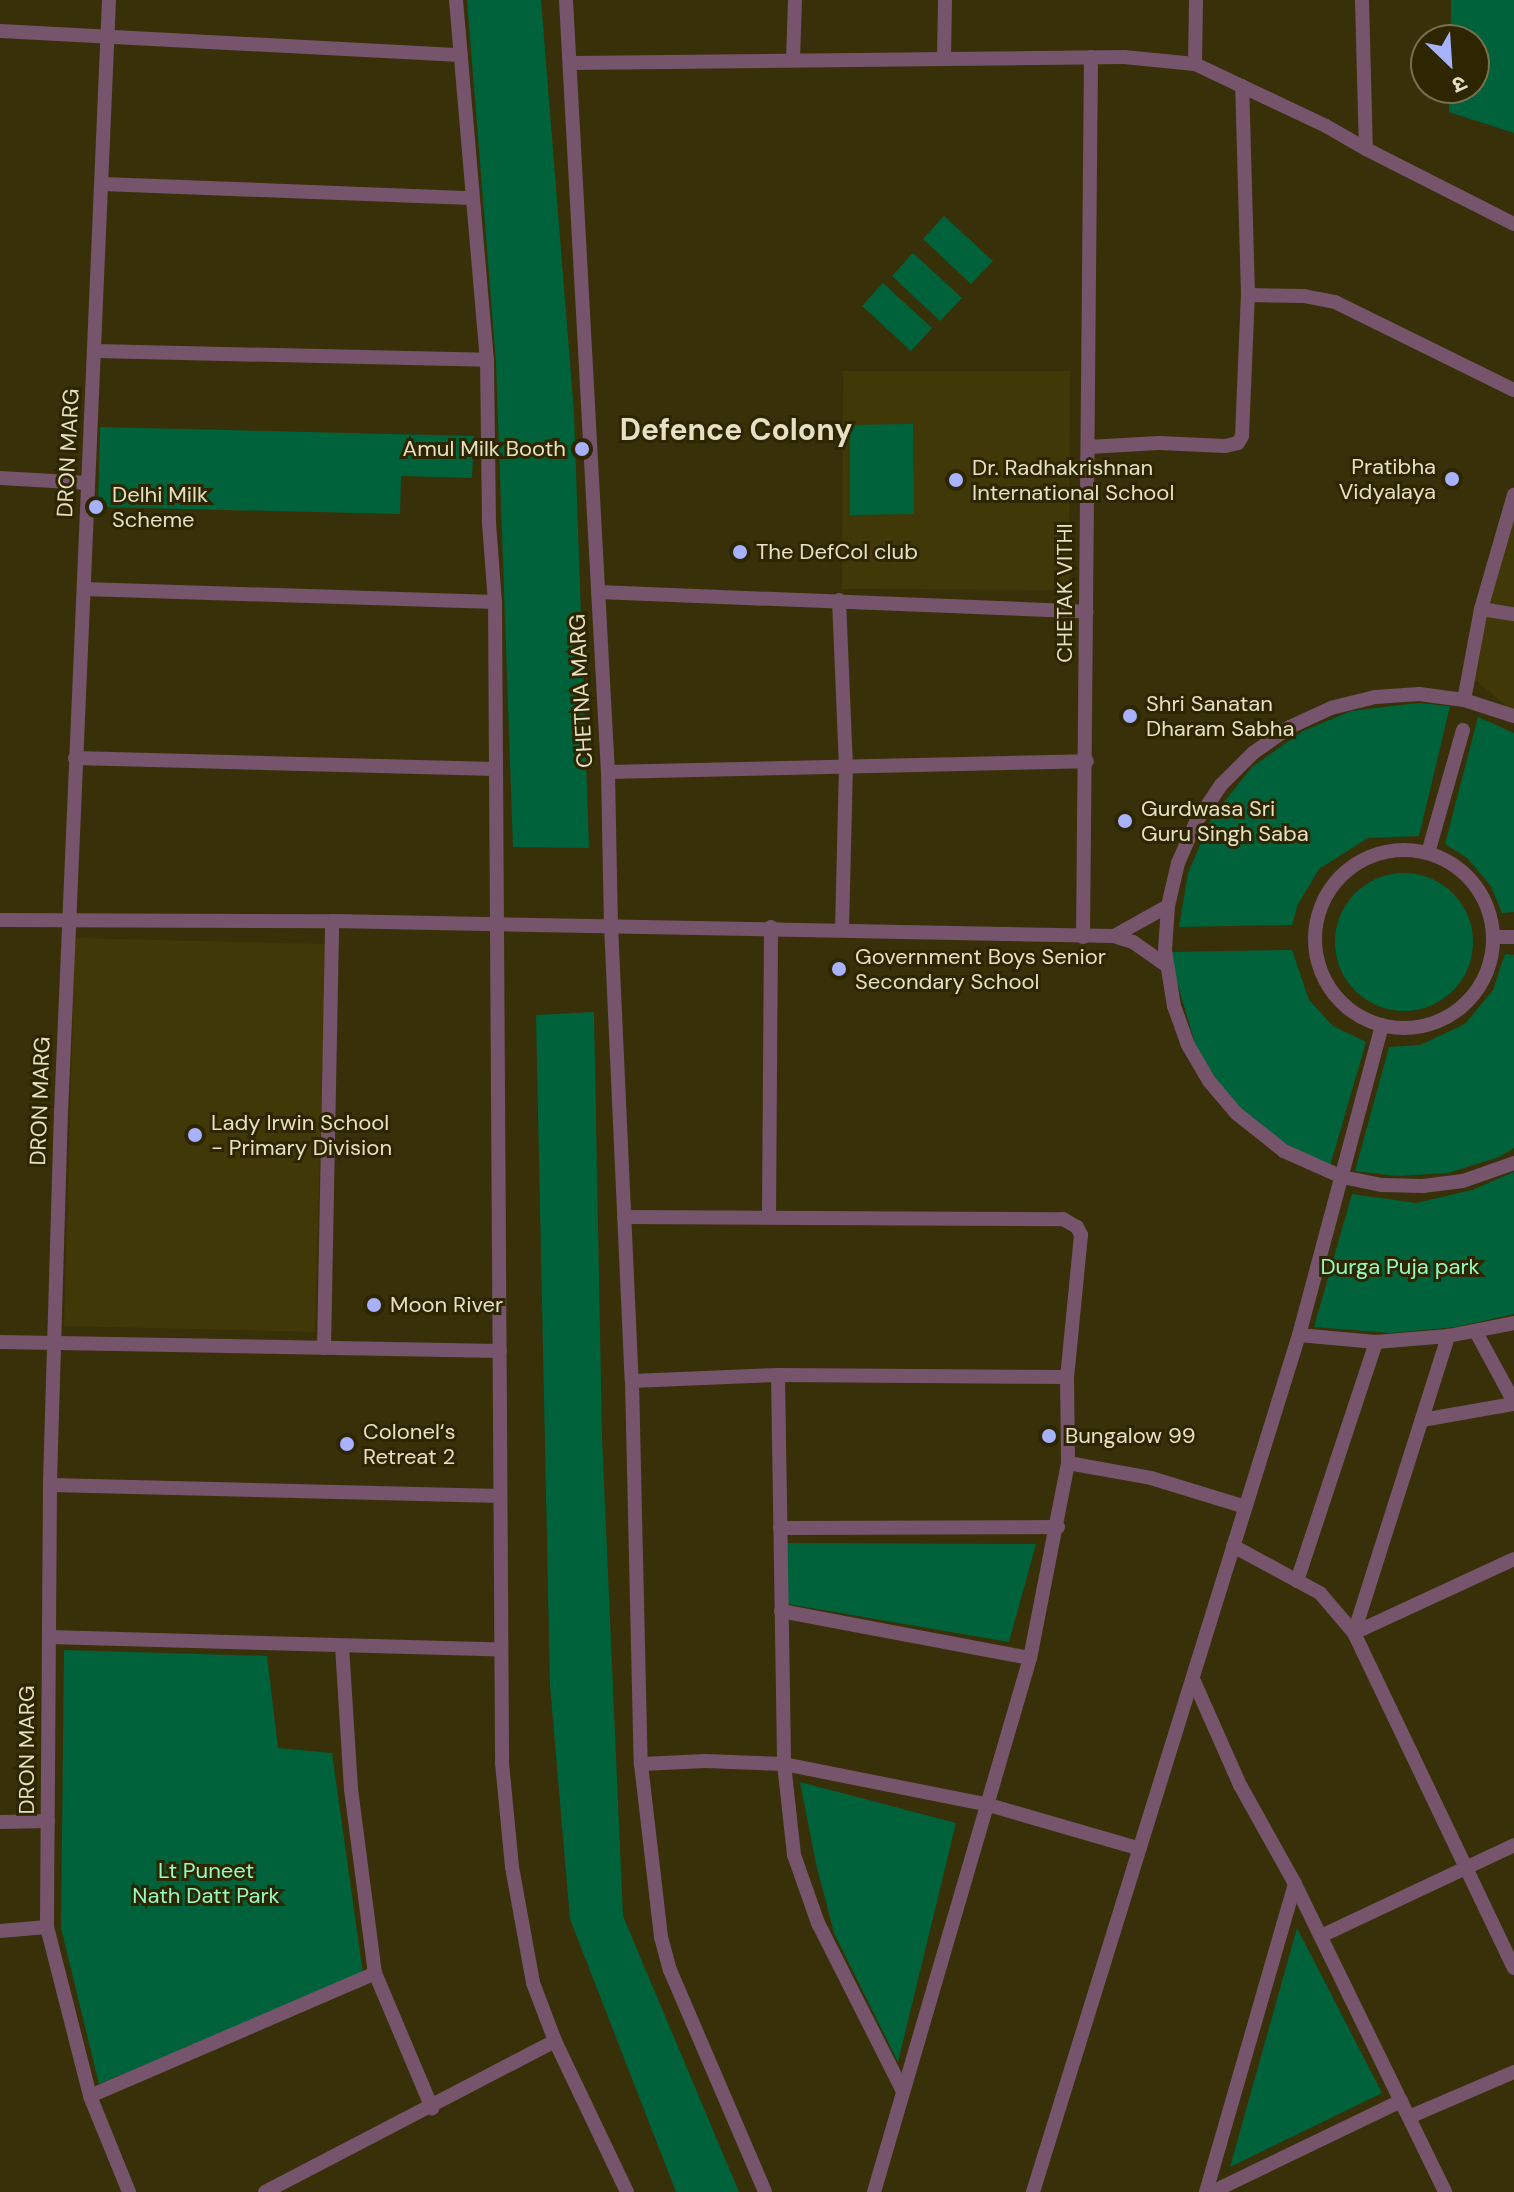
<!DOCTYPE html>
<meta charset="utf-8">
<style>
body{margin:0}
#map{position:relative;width:1514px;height:2192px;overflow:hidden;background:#383008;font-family:"DM Sans","Noto Sans Devanagari",sans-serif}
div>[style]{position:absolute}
.built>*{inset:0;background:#413807}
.green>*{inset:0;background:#00623b}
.round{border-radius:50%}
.street>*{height:14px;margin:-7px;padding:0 7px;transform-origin:7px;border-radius:7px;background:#76546c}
.street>.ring{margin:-7px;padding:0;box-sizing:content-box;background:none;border:14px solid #76546c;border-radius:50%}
.dots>*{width:22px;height:22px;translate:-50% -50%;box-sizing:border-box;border:4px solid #2e2600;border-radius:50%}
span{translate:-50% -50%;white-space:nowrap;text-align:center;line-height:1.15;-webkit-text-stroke:6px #2e2600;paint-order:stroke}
.poi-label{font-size:22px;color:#e5e0c6}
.right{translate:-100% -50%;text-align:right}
.left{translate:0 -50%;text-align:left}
.street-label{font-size:22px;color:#e5e0c6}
.park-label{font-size:22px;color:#95fac1}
.district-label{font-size:30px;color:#e5e0c6;font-weight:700}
.north{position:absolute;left:1410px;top:24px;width:80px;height:80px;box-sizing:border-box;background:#2e2600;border:2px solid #77704f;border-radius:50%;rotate:155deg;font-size:22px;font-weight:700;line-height:32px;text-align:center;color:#e5e0c6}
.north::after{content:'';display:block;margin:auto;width:28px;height:36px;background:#a7b1fc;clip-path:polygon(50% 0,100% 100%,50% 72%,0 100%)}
</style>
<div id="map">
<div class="built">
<div style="clip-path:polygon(843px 371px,1070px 371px,1069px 590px,842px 589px)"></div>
<div style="clip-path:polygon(1514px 492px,1514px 712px,1467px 673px)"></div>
<div style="clip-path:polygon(75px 938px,326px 944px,315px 1332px,64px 1326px)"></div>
</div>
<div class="green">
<div style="clip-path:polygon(467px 0,541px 0,574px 413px,589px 848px,513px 847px,496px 362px)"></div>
<div style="clip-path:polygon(1451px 0,1514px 0,1514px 133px,1449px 112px,1450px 88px,1474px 88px,1474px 40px,1451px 40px)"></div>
<div style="clip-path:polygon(944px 216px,993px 261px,971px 284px,923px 239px)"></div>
<div style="clip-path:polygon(913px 253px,962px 298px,940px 321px,892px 276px)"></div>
<div style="clip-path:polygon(883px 283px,932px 328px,911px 351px,862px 306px)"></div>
<div style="clip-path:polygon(913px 424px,914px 514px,850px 515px,850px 425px)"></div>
<div style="clip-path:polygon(100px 427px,474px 436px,472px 478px,401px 476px,400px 514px,98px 507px)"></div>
<div style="clip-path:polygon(1418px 703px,1450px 706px,1419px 836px,1368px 838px,1319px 869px,1298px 904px,1292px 925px,1179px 927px,1188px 873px,1212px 817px,1252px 767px,1303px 731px,1351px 711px)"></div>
<div style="clip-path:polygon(1478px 717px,1514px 733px,1514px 912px,1502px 913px,1491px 886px,1467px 858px,1445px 844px)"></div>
<div class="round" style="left:1335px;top:873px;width:138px;height:138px"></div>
<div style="clip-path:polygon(1292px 950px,1309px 1000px,1333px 1026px,1366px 1042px,1330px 1166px,1274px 1138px,1230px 1099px,1197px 1050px,1174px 972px,1172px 952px)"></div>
<div style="clip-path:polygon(1505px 954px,1514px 955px,1514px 1148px,1499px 1157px,1448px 1173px,1397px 1176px,1355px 1171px,1389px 1047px,1420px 1045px,1465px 1024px,1493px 990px)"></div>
<div style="clip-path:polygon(594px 1012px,602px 1438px,623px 1916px,739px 2192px,676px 2192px,570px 1919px,550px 1685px,536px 1015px)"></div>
<div style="clip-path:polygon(1514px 1172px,1514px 1314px,1456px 1327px,1391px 1333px,1314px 1327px,1352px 1194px,1416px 1203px,1472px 1190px)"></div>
<div style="clip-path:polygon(785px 1543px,1036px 1544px,1009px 1642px,788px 1604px)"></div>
<div style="clip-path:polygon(64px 1650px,267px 1656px,278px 1748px,332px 1753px,363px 1974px,99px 2084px,61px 1928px)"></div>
<div style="clip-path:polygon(800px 1782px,956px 1823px,898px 2062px,834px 1933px,816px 1864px)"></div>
<div style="clip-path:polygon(1297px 1928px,1382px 2093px,1230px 2167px)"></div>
</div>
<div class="street">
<div style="left:109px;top:0;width:1112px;rotate:92.47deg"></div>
<div style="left:61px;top:1111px;width:374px;rotate:91.7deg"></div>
<div style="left:50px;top:1485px;width:442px;rotate:90.4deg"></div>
<div style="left:47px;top:1927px;width:174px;rotate:75.7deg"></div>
<div style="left:90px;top:2096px;width:104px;rotate:67.9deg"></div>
<div style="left:456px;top:0;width:361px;rotate:85.1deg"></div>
<div style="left:487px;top:360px;width:163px;rotate:89.3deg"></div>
<div style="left:489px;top:523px;width:79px;rotate:85.7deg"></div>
<div style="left:495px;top:602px;width:1161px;rotate:89.65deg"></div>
<div style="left:502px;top:1763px;width:104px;rotate:84.5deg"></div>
<div style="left:512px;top:1867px;width:118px;rotate:79.7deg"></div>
<div style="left:533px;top:1983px;width:62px;rotate:69.2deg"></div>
<div style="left:555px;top:2041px;width:167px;rotate:64.5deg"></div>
<div style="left:566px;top:0;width:773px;rotate:86.89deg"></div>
<div style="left:608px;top:772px;width:153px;rotate:88.9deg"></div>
<div style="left:611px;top:925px;width:456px;rotate:87.4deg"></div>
<div style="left:632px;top:1381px;width:383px;rotate:88.7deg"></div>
<div style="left:641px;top:1764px;width:174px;rotate:83.4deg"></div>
<div style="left:661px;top:1937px;width:34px;rotate:75deg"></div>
<div style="left:670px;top:1970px;width:241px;rotate:66.8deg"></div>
<div style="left:1362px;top:0;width:149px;rotate:88.5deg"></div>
<div style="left:1366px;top:149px;width:166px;rotate:26.9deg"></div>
<div style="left:0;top:31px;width:461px;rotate:3deg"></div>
<div style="left:944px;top:58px;width:58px;rotate:-89deg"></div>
<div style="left:793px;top:60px;width:60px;rotate:-88.1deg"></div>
<div style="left:571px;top:63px;width:553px;rotate:-0.62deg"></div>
<div style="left:1124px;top:57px;width:71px;rotate:5.6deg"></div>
<div style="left:1195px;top:64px;width:145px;rotate:25.3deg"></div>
<div style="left:1326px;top:126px;width:46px;rotate:29.9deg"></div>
<div style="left:1195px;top:64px;width:64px;rotate:-89.1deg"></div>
<div style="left:103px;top:184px;width:368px;rotate:2.2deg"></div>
<div style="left:1248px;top:295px;width:56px;rotate:1deg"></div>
<div style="left:1304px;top:296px;width:32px;rotate:11deg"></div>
<div style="left:1335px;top:302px;width:199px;rotate:26.2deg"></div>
<div style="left:96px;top:351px;width:391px;rotate:1.3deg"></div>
<div style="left:1088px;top:447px;width:71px;rotate:-3.2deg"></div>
<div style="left:1159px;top:443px;width:66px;rotate:2.6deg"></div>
<div style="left:1225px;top:446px;width:13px;rotate:-13deg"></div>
<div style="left:1238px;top:443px;width:8px;rotate:-60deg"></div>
<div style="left:1242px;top:436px;width:141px;rotate:-87.6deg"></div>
<div style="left:1248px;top:295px;width:209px;rotate:-91.6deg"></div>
<div style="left:0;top:478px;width:88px;rotate:3.3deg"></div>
<div style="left:84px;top:589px;width:411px;rotate:1.8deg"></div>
<div style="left:598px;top:592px;width:489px;rotate:2.3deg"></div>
<div style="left:839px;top:600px;width:166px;rotate:87.6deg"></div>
<div style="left:846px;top:766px;width:162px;rotate:91.4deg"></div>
<div style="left:1481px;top:609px;width:33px;rotate:9deg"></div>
<div style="left:1464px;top:700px;width:93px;rotate:-79.4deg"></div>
<div style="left:1481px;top:609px;width:119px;rotate:-73.9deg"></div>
<div style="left:1514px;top:716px;width:52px;rotate:-162.3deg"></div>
<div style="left:1464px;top:700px;width:45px;rotate:-172.4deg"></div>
<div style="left:1419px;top:694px;width:44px;rotate:176.1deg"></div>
<div style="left:1375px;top:697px;width:45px;rotate:166deg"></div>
<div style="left:1331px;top:708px;width:45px;rotate:155.1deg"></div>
<div style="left:1290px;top:727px;width:45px;rotate:144.9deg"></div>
<div style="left:1253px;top:753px;width:45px;rotate:135deg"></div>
<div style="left:1221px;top:785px;width:45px;rotate:124deg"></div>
<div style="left:1196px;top:822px;width:45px;rotate:113.7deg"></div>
<div style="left:1178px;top:863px;width:44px;rotate:103.1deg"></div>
<div style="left:1168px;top:906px;width:44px;rotate:93.9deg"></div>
<div style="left:1165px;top:950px;width:57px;rotate:80.9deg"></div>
<div style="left:1174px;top:1006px;width:41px;rotate:70.3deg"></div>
<div style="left:1188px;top:1045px;width:42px;rotate:59.7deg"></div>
<div style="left:1209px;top:1081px;width:42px;rotate:49.8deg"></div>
<div style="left:1236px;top:1113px;width:61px;rotate:38.4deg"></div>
<div style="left:1284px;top:1151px;width:64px;rotate:24.1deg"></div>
<div style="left:1342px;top:1177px;width:41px;rotate:11.3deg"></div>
<div style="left:1382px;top:1185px;width:41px;rotate:1.4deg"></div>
<div style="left:1423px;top:1186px;width:40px;rotate:-7.1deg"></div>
<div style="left:1463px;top:1181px;width:54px;rotate:-19.4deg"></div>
<div style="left:75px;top:758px;width:421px;rotate:1.5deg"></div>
<div style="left:608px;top:772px;width:479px;rotate:-1.3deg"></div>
<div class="ring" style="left:1315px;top:850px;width:164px;height:164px"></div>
<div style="left:1428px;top:853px;width:128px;rotate:-74.1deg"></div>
<div style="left:0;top:920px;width:332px;rotate:0.2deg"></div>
<div style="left:332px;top:921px;width:782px;rotate:1.1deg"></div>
<div style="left:1114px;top:936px;width:20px;rotate:18deg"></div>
<div style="left:1133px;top:942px;width:40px;rotate:34.9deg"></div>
<div style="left:1114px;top:936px;width:62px;rotate:-29.1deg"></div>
<div style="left:1083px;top:937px;width:880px;rotate:-89.48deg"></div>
<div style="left:1493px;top:937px;width:21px"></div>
<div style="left:769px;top:1215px;width:288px;rotate:-89.6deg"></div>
<div style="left:624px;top:1217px;width:439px;rotate:0.3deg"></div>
<div style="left:1063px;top:1219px;width:16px;rotate:30deg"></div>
<div style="left:1077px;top:1227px;width:9px;rotate:63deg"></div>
<div style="left:1081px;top:1235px;width:143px;rotate:95.6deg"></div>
<div style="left:1067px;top:1377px;width:86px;rotate:89.3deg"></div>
<div style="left:1068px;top:1463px;width:199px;rotate:101deg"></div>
<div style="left:1030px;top:1658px;width:556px;rotate:106.28deg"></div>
<div style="left:1476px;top:1332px;width:80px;rotate:61.5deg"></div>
<div style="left:1299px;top:1335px;width:77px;rotate:5.2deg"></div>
<div style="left:1376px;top:1342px;width:72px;rotate:-4.8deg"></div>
<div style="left:1448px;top:1336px;width:67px;rotate:-11.1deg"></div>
<div style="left:0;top:1342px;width:500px;rotate:1.03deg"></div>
<div style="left:324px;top:1348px;width:427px;rotate:-88.9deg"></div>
<div style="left:778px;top:1375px;width:389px;rotate:89.1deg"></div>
<div style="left:784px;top:1764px;width:92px;rotate:83.7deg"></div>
<div style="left:794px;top:1855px;width:72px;rotate:70.6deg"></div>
<div style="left:818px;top:1923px;width:186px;rotate:63.2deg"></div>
<div style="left:632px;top:1381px;width:146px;rotate:-2.4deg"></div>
<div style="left:778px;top:1375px;width:289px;rotate:0.4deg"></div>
<div style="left:1422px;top:1420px;width:93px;rotate:-9.9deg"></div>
<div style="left:1068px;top:1463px;width:84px;rotate:10.2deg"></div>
<div style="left:1151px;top:1478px;width:99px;rotate:17deg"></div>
<div style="left:50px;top:1485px;width:450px;rotate:1.4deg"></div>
<div style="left:780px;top:1528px;width:278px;rotate:-0.2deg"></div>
<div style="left:1233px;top:1546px;width:99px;rotate:28.4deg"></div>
<div style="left:1320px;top:1593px;width:52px;rotate:49.6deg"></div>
<div style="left:1354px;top:1633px;width:371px;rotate:64.5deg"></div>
<div style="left:1297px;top:1581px;width:252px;rotate:-71.7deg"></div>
<div style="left:781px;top:1611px;width:253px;rotate:10.7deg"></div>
<div style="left:1354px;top:1633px;width:312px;rotate:-72.4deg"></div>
<div style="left:1354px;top:1633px;width:176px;rotate:-24.8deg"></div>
<div style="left:49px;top:1637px;width:452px;rotate:1.6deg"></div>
<div style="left:342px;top:1646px;width:143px;rotate:86.4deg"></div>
<div style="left:351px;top:1789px;width:186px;rotate:82.6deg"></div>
<div style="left:1193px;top:1679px;width:116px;rotate:66.1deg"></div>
<div style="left:1240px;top:1785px;width:113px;rotate:60.9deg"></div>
<div style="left:1295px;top:1884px;width:343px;rotate:64deg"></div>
<div style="left:641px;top:1764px;width:65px;rotate:-2.6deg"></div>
<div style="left:706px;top:1761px;width:78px;rotate:2.2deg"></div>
<div style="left:784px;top:1764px;width:209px;rotate:11.3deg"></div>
<div style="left:989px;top:1805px;width:157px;rotate:16.2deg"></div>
<div style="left:0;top:1822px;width:48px;rotate:-1.2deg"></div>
<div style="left:0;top:1931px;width:47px;rotate:-4.9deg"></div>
<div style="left:1321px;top:1936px;width:213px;rotate:-25.2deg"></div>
<div style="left:90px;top:2096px;width:310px;rotate:-23.3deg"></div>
<div style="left:375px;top:1973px;width:147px;rotate:67.1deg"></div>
<div style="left:1409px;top:2117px;width:114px;rotate:-23.2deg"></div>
<div style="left:265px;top:2192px;width:327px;rotate:-27.5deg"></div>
<div style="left:1033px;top:2192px;width:897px;rotate:-72.76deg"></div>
<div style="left:1299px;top:1335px;width:321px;rotate:-75deg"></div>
<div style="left:1206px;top:2192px;width:321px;rotate:-73.9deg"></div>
<div style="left:1212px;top:2192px;width:210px;rotate:-25.7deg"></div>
</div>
<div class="dots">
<div style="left:582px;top:449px;background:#a7b1fc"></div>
<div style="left:1452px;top:479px;background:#a7b1fc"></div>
<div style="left:956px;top:480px;background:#a7b1fc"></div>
<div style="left:96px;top:507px;background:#a7b1fc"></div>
<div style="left:740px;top:552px;background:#a7b1fc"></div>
<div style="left:1130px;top:716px;background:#a7b1fc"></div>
<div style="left:1125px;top:821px;background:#a7b1fc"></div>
<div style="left:839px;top:969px;background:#a7b1fc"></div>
<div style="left:195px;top:1135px;background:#a7b1fc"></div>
<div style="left:374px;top:1305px;background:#a7b1fc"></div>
<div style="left:1049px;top:1436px;background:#a7b1fc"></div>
<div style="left:347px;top:1444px;background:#a7b1fc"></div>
</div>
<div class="poi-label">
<span class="right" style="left:566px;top:449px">Amul Milk Booth</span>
<span class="right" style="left:1436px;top:479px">Pratibha<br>Vidyalaya</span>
<span class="left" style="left:972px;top:480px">Dr. Radhakrishnan<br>International School</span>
<span class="left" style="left:112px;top:507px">Delhi Milk<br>Scheme</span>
<span class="left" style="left:756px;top:552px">The DefCol club</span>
<span class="left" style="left:1146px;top:716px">Shri Sanatan<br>Dharam Sabha</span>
<span class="left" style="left:1141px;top:821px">Gurdwasa Sri<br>Guru Singh Saba</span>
<span class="left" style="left:855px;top:969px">Government Boys Senior<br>Secondary School</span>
<span class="left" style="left:211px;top:1135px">Lady Irwin School<br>- Primary Division</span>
<span class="left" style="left:390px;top:1305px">Moon River</span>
<span class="left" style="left:363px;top:1444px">Colonel‘s<br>Retreat 2</span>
<span class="left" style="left:1065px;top:1436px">Bungalow 99</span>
</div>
<div class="street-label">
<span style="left:68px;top:453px;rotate:-87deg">DRON MARG</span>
<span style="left:1065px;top:593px;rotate:-90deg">CHETAK VITHI</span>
<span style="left:581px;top:691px;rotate:-93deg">CHETNA MARG</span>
<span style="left:40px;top:1101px;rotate:-88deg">DRON MARG</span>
<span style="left:27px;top:1750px;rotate:-90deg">DRON MARG</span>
</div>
<div class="park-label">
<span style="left:1400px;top:1267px">Durga Puja park</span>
<span style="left:206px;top:1883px">Lt Puneet<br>Nath Datt Park</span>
</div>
<div class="district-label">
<span style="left:736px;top:430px">Defence Colony</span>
</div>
<div class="north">उ</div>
</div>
